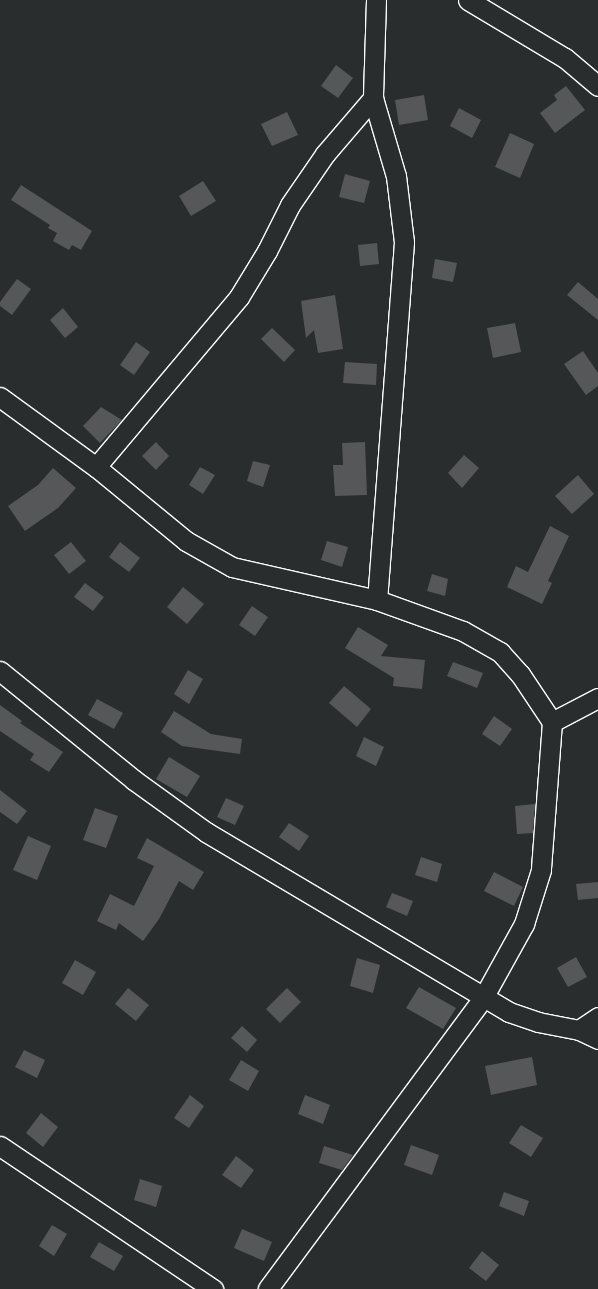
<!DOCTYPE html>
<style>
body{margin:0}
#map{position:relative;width:598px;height:1289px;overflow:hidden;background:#2a2d2e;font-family:Pangolin,sans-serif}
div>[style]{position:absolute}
.building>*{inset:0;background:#555758}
.roads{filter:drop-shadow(1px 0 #fff) drop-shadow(-1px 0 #fff) drop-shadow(0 1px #fff) drop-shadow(0 -1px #fff)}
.street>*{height:19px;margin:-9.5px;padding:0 9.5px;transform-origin:9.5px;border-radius:9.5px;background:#2a2d2e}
span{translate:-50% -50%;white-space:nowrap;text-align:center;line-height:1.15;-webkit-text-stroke:3.5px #2a2d2e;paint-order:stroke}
</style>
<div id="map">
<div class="building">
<div style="clip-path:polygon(336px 65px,353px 78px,338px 98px,321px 86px)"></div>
<div style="clip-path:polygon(566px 86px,585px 110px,555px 133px,540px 113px,557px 100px,554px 95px)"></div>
<div style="clip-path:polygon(424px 95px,428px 120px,399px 125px,395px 100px)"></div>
<div style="clip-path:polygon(459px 108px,481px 120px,472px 138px,450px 126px)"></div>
<div style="clip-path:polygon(287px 112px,298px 135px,272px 146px,261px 124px)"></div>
<div style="clip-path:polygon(510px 133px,534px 144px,520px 178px,495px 167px)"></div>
<div style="clip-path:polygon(345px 174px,370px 181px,364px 203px,339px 197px)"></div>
<div style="clip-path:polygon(203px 181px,216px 201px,191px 216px,179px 196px)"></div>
<div style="clip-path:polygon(21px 185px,92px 231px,81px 250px,72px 245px,69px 250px,53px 241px,57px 233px,48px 228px,50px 225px,11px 200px)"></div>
<div style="clip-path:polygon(377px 243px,379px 264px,360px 266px,358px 245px)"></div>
<div style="clip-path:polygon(435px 259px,457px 263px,453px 282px,432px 278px)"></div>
<div style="clip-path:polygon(17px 279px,31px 289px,12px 315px,0 306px,0 302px)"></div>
<div style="clip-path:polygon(578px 282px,598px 299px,598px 320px,567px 295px)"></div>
<div style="clip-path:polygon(335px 295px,343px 349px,318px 353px,314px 330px,306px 338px,301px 301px)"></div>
<div style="clip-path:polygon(63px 308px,78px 327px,65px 338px,50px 320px)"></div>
<div style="clip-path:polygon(515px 323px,521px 352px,493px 358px,487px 328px)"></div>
<div style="clip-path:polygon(272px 328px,295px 350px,284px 362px,261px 339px)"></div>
<div style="clip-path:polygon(136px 342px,150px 352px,134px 375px,120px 365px)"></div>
<div style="clip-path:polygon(583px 351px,598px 373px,598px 386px,586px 395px,564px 364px)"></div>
<div style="clip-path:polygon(345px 362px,377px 364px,376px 385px,343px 383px)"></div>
<div style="clip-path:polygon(101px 407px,122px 420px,100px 443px,83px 426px)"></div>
<div style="clip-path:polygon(156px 442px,169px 456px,156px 470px,142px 456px)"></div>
<div style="clip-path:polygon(365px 442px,367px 495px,335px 496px,333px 465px,343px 465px,342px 443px)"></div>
<div style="clip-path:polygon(464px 455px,479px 468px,462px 488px,448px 473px)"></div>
<div style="clip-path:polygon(253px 461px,270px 465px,263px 487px,247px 481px)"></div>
<div style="clip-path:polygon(200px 467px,215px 475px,203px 494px,189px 485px)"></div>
<div style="clip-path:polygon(53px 468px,76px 488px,58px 508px,25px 531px,8px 506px,38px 485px)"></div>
<div style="clip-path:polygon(578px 475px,594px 494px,572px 514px,555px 496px)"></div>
<div style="clip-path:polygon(550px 526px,569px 536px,548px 581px,552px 583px,542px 604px,507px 587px,516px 566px,528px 572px)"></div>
<div style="clip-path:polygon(327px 541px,348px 547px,342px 567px,321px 560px)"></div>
<div style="clip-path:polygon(71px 542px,86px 561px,69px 574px,54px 555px)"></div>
<div style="clip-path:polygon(120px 542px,140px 558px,129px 572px,109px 557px)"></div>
<div style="clip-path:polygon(432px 574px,448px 579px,445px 596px,427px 591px)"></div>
<div style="clip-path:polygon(85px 583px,104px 597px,93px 611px,74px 597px)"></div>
<div style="clip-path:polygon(183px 587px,204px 604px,187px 624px,167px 607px)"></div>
<div style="clip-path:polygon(252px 606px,268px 617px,255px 636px,239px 625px)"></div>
<div style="clip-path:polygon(358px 627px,388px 645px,381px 656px,425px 660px,422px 689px,393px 686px,394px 678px,345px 648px)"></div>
<div style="clip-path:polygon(453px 662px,483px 673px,477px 688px,447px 676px)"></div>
<div style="clip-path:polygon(188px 670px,203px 679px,189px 704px,174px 694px)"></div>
<div style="clip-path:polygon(344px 686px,371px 709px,357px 727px,329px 703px)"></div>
<div style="clip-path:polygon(97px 699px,123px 713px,114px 729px,88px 715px)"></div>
<div style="clip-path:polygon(0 705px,22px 721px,20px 723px,63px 752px,49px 772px,30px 760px,34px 754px,0 731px)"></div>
<div style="clip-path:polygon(174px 711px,211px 734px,242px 739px,240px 754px,182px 746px,161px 732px)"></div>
<div style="clip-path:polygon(494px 716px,512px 729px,500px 746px,482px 734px)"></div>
<div style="clip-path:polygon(364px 737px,384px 747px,376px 766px,356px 756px)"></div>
<div style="clip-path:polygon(169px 757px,200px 776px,187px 797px,156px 779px)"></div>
<div style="clip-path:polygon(0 790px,27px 811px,17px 824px,0 812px)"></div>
<div style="clip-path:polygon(226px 798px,244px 806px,235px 825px,217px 817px)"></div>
<div style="clip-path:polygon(535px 804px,533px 833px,517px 834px,515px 806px)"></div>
<div style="clip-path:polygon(95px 808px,118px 816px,106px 848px,83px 840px)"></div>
<div style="clip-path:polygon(289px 823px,309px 836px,299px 851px,279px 837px)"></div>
<div style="clip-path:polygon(28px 836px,51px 846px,37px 880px,13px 870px)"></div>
<div style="clip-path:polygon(147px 838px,204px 872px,193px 890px,179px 881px,159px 919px,143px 941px,119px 923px,116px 930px,97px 921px,110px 894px,134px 906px,154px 866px,137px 858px)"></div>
<div style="clip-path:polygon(421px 857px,442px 864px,437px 882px,415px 875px)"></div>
<div style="clip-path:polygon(494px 872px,523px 887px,514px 906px,484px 891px)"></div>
<div style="clip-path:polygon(598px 882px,598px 898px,578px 900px,576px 884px)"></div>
<div style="clip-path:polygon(392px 893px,413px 901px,407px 916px,386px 907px)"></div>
<div style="clip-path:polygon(576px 957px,587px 977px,568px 987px,557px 968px)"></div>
<div style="clip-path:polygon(357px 958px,380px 965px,373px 993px,350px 986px)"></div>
<div style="clip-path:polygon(75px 960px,96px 972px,83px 995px,62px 983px)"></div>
<div style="clip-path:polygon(419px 987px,456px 1008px,443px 1029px,406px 1008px)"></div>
<div style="clip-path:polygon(128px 988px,149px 1005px,136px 1021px,115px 1004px)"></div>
<div style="clip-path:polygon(287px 988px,301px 1002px,280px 1023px,266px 1009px)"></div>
<div style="clip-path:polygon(242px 1026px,257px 1040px,247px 1052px,231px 1038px)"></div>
<div style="clip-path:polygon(24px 1050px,45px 1060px,37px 1078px,15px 1067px)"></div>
<div style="clip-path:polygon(532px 1057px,537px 1085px,491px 1095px,485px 1066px)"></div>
<div style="clip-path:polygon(241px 1060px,259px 1071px,248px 1091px,229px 1080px)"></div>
<div style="clip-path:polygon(190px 1095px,204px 1106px,189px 1128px,174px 1118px)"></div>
<div style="clip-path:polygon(305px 1095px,330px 1105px,323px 1124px,298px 1114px)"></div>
<div style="clip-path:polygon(41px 1113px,58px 1127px,43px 1147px,26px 1133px)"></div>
<div style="clip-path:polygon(521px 1125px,543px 1138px,531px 1157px,509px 1143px)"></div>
<div style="clip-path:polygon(411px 1145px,439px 1155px,432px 1175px,404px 1165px)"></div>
<div style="clip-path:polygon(324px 1146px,353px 1155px,342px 1170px,319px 1163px)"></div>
<div style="clip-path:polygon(236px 1156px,254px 1170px,241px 1188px,222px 1175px)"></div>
<div style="clip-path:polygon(140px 1179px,162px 1186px,156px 1207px,134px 1200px)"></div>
<div style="clip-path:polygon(504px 1192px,529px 1201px,524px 1216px,499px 1206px)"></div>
<div style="clip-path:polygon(52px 1225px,67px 1234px,54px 1256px,39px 1246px)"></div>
<div style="clip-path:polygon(242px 1229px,272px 1242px,264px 1261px,234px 1248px)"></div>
<div style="clip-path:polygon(99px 1242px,123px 1256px,114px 1271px,90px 1257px)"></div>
<div style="clip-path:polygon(482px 1251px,499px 1265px,486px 1281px,469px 1268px)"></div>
</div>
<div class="roads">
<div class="street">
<div style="left:376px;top:0;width:98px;rotate:91.8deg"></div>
<div style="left:373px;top:98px;width:81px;rotate:73.6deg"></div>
<div style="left:396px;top:176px;width:66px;rotate:83.1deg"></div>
<div style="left:404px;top:242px;width:359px;rotate:94.3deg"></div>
<div style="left:468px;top:0;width:113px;rotate:30.9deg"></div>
<div style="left:565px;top:58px;width:43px;rotate:40.3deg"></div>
<div style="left:0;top:397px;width:119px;rotate:36.1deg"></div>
<div style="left:96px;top:467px;width:117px;rotate:39.4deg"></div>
<div style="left:186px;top:541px;width:53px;rotate:29.5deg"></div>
<div style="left:232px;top:567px;width:149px;rotate:12.8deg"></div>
<div style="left:377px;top:600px;width:91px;rotate:19.8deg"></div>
<div style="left:463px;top:631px;width:43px;rotate:29.6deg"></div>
<div style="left:500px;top:652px;width:30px;rotate:48deg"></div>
<div style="left:520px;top:674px;width:58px;rotate:56.3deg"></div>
<div style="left:552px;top:722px;width:148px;rotate:94.3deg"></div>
<div style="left:541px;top:870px;width:57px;rotate:107.5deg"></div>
<div style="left:524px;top:924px;width:85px;rotate:119deg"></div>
<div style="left:483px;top:998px;width:362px;rotate:126.5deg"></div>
<div style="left:96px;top:467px;width:222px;rotate:-49.9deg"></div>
<div style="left:239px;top:297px;width:54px;rotate:-58.7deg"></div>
<div style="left:267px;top:251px;width:51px;rotate:-63.4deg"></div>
<div style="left:290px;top:205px;width:62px;rotate:-55.5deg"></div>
<div style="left:325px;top:154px;width:74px;rotate:-49.4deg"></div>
<div style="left:0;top:671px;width:173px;rotate:39.1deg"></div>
<div style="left:134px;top:780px;width:89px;rotate:35.8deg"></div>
<div style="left:206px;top:832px;width:352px;rotate:30.7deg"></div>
<div style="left:509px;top:1012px;width:31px;rotate:19deg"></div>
<div style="left:538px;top:1022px;width:42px;rotate:11deg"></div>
<div style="left:579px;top:1030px;width:21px;rotate:25deg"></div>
<div style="left:552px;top:722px;width:52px;rotate:-27.6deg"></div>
<div style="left:579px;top:1030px;width:23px;rotate:-34deg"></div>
<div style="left:0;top:1146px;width:257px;rotate:33.9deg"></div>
</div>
</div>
</div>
